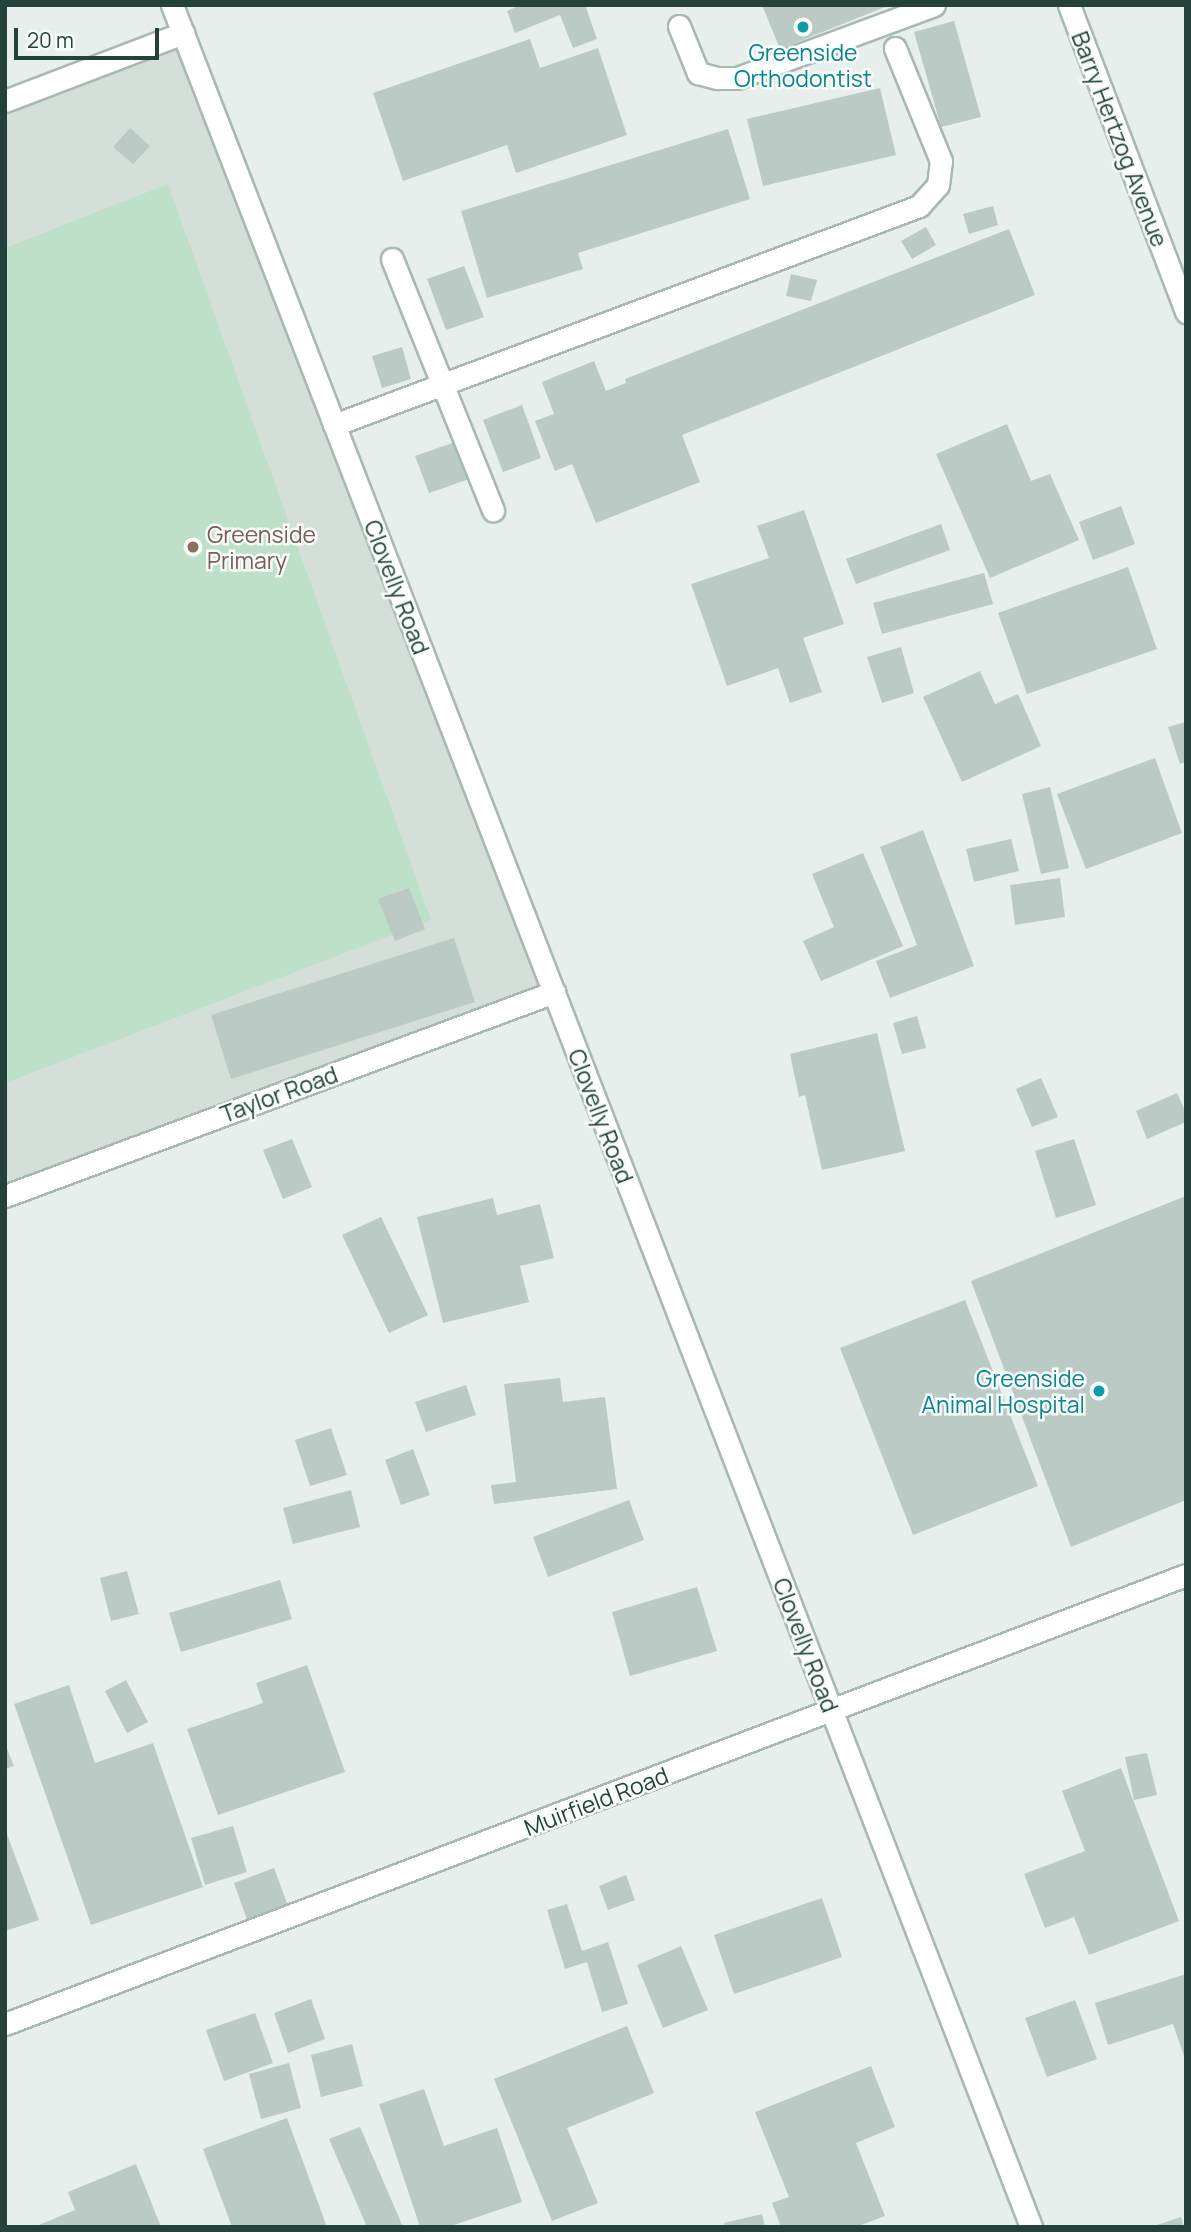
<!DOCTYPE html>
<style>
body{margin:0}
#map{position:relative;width:1191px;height:2232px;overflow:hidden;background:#e6efeb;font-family:Manrope,sans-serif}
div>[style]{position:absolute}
.built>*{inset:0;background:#d4dfda}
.green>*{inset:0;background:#bfe0c8}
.building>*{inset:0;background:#bbcac4}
.roads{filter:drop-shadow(2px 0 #a8b8b2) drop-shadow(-2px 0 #a8b8b2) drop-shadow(0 2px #a8b8b2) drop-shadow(0 -2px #a8b8b2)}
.lane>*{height:21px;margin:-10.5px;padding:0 10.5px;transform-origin:10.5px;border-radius:10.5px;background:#fff}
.street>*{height:21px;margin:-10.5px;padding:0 10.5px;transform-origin:10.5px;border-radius:10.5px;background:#fff}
.secondary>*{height:21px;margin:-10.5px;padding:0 10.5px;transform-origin:10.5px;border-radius:10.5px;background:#fff}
.dots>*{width:19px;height:19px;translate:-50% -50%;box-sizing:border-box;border:4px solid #f7fbf9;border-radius:50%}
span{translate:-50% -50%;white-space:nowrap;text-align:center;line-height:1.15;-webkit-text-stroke:5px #f7fbf9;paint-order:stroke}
.culture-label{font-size:23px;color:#0d838f}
.right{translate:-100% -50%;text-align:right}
.street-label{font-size:23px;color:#24423a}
.education-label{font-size:23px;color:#785e54}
.left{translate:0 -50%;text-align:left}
.frame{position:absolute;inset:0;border:7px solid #24423a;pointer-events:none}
.scale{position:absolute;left:14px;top:28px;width:145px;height:32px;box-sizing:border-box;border:4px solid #24423a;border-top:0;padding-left:9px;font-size:21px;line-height:24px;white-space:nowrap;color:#24423a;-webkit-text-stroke:5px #f7fbf9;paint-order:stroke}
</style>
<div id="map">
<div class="built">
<div style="clip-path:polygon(183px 33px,554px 992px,5px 1196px,5px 101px)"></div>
</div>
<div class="green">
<div style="clip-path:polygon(168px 184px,431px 920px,5px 1083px,5px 248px)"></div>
</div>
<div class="building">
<div style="clip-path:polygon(521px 5px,585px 5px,597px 39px,573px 48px,560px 15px,515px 33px,507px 11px)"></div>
<div style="clip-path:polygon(762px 5px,890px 5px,780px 49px)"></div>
<div style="clip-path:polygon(954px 21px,981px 117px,941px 127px,914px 32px)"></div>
<div style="clip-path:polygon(530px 39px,540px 68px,598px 48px,627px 135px,516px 173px,507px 145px,403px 181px,373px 93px)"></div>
<div style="clip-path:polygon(880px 88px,896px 155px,763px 186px,747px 119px)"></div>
<div style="clip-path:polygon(130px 128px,150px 146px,133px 164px,113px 147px)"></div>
<div style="clip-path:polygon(728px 129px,750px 199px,578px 253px,583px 269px,487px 298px,461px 211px)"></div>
<div style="clip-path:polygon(993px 206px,998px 225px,969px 234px,963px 214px)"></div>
<div style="clip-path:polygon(926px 227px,936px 245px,912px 259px,901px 241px)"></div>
<div style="clip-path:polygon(1009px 229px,1035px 295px,682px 435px,700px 482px,596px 523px,572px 464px,555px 471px,535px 421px,554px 414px,542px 382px,594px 361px,606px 391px,626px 383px,625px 379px)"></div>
<div style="clip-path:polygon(464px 266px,484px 317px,446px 330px,427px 279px)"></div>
<div style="clip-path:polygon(791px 274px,817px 280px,811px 301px,786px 296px)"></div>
<div style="clip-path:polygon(402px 347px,411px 379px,382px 388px,372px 356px)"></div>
<div style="clip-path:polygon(522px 405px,541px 458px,503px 472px,483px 420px)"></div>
<div style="clip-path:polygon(1007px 424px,1031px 481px,1050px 474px,1079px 540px,990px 578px,936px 454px)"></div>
<div style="clip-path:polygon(455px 442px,469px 479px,429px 493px,415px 456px)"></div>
<div style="clip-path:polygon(1121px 506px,1135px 544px,1093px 560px,1079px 522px)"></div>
<div style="clip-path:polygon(804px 510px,844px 624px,803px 638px,822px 692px,790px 703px,778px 668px,727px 686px,691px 584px,769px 558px,757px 526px)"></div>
<div style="clip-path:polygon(941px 524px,950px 550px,856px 584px,846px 559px)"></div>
<div style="clip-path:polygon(1128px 567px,1157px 649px,1027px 694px,998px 613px)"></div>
<div style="clip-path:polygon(984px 573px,993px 604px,882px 634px,873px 603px)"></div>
<div style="clip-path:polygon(901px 647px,914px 693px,882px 703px,867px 657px)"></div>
<div style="clip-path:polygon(980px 671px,995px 704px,1018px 694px,1041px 746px,962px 782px,923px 697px)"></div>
<div style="clip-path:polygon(1186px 722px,1186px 762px,1180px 764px,1168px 727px)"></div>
<div style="clip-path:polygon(1155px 758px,1182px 833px,1086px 869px,1057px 794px)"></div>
<div style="clip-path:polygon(1050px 787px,1069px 868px,1041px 874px,1022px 794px)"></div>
<div style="clip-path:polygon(923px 830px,974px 966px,890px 998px,876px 961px,917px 945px,880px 847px)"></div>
<div style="clip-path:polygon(1011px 839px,1019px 871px,974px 882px,966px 849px)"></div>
<div style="clip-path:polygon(863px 853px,903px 946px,821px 981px,803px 941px,834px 927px,812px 874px)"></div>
<div style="clip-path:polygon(1060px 878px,1065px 917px,1015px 925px,1010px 885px)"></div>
<div style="clip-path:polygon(409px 888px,425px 929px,395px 941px,378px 899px)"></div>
<div style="clip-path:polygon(454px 938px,475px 1002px,231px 1079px,211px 1015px)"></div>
<div style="clip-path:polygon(917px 1016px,926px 1048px,902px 1054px,893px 1023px)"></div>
<div style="clip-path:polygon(877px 1033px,905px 1151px,822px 1170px,805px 1095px,799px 1097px,790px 1054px)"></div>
<div style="clip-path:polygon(1041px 1078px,1058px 1117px,1032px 1127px,1016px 1089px)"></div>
<div style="clip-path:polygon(1177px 1093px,1186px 1113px,1186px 1122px,1147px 1139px,1136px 1111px)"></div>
<div style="clip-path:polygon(292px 1139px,312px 1187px,283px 1199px,263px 1150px)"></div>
<div style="clip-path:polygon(1074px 1139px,1096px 1205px,1056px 1218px,1035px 1151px)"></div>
<div style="clip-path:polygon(1186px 1196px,1186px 1500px,1071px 1547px,971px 1281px)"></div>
<div style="clip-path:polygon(493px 1198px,497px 1215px,540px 1204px,554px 1258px,520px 1266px,529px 1302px,443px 1323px,417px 1217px)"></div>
<div style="clip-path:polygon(381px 1217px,428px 1315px,389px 1333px,342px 1235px)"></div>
<div style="clip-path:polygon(965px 1300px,1038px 1486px,913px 1535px,840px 1348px)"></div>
<div style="clip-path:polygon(560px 1378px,563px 1402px,605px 1397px,617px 1489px,494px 1504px,491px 1485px,516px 1482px,504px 1384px)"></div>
<div style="clip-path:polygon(466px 1385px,476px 1415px,426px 1432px,415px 1402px)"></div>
<div style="clip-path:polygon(331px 1428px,347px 1475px,310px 1486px,295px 1440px)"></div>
<div style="clip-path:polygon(413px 1449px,430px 1495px,401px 1505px,385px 1460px)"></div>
<div style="clip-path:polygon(351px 1490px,360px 1527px,293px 1544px,283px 1508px)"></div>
<div style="clip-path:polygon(629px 1500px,644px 1540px,548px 1577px,533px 1537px)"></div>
<div style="clip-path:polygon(127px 1571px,139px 1614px,111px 1621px,100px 1578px)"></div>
<div style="clip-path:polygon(280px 1580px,292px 1619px,181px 1652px,169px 1613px)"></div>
<div style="clip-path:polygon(697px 1587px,717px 1651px,630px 1676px,612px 1612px)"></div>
<div style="clip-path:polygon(307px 1665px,345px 1772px,218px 1815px,187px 1729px,263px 1703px,256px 1683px)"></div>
<div style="clip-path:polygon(126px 1680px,148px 1722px,127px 1733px,105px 1691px)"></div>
<div style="clip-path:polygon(69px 1685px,95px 1763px,153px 1743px,203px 1887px,91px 1925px,14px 1704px)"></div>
<div style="clip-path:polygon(5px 1744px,14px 1766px,5px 1769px)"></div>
<div style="clip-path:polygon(1147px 1753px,1157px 1795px,1134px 1800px,1125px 1757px)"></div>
<div style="clip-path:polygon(1121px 1768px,1179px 1921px,1089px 1955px,1074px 1917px,1045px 1928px,1024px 1874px,1085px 1851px,1062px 1791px)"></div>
<div style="clip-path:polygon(233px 1826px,247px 1872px,205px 1885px,191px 1838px)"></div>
<div style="clip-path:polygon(5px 1829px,39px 1920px,5px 1931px)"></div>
<div style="clip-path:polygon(274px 1868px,291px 1914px,250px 1928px,234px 1883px)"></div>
<div style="clip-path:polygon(626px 1875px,635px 1900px,608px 1910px,599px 1886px)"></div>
<div style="clip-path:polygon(822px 1898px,842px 1957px,734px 1994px,714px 1935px)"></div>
<div style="clip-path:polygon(567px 1904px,582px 1951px,608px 1942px,628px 2004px,602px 2012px,587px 1962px,565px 1969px,547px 1910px)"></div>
<div style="clip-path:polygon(681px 1946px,708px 2010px,663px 2028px,637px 1965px)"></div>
<div style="clip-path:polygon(1186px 1974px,1186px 2062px,1173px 2024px,1108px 2045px,1095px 2003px)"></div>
<div style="clip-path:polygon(311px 1999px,325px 2039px,288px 2053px,274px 2013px)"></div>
<div style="clip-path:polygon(1075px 2000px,1097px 2059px,1047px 2077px,1025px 2018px)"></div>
<div style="clip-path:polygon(255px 2013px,273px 2063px,224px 2081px,206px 2030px)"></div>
<div style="clip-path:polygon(627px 2026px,654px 2093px,567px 2128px,598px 2203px,552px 2221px,494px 2079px)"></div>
<div style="clip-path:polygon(352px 2044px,363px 2086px,321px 2097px,311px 2055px)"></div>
<div style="clip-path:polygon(289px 2063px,301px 2108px,261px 2119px,249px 2074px)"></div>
<div style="clip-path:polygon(871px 2066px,895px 2127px,856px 2143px,885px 2216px,856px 2227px,781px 2227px,772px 2203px,789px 2197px,755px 2112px)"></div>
<div style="clip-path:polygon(424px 2089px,444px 2146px,497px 2128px,522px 2202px,448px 2227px,420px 2227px,379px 2104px)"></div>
<div style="clip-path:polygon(287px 2118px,327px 2227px,232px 2227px,203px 2149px)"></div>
<div style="clip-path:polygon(360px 2127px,403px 2227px,367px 2227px,329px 2139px)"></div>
<div style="clip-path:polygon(136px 2164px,161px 2227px,34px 2227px,75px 2210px,68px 2192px)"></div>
<div style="clip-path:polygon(762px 2214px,765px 2227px,725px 2227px,724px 2223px)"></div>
<div style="clip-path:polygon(1181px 2217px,1184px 2227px,1154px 2227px,1154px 2226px)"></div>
</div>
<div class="roads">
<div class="lane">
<div style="left:679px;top:26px;width:51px;rotate:68deg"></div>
<div style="left:698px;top:73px;width:20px;rotate:15deg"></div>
<div style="left:717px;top:78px;width:20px"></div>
<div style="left:737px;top:78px;width:210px;rotate:-20.3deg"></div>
<div style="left:392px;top:259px;width:271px;rotate:68.1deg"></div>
<div style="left:334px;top:425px;width:625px;rotate:-20.52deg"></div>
<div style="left:919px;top:206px;width:28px;rotate:-48deg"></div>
<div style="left:938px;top:185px;width:24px;rotate:-83deg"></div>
<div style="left:941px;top:161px;width:122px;rotate:-112.2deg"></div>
</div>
<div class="street">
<div style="left:172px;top:5px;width:2382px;rotate:68.86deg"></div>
<div style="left:5px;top:101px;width:191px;rotate:-20.9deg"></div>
<div style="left:5px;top:1196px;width:586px;rotate:-20.38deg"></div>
<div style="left:5px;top:2024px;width:1263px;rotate:-20.82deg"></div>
</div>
<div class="secondary">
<div style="left:1069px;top:5px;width:329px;rotate:69.1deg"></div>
</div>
</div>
<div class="dots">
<div style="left:803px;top:27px;background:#0f9aa8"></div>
<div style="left:193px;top:547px;background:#8d6e63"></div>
<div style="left:1099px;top:1391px;background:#0f9aa8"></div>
</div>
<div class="culture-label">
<span style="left:803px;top:65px">Greenside<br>Orthodontist</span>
<span class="right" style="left:1085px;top:1391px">Greenside<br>Animal Hospital</span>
</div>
<div class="street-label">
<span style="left:1120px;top:139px;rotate:69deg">Barry Hertzog Avenue</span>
<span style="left:397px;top:587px;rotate:69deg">Clovelly Road</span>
<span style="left:279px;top:1094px;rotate:-20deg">Taylor Road</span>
<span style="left:601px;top:1116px;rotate:69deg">Clovelly Road</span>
<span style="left:806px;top:1645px;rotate:69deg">Clovelly Road</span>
<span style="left:596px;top:1801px;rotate:-21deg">Muirfield Road</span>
</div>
<div class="education-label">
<span class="left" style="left:207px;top:547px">Greenside<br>Primary</span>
</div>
<div class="frame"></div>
<div class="scale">20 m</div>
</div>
